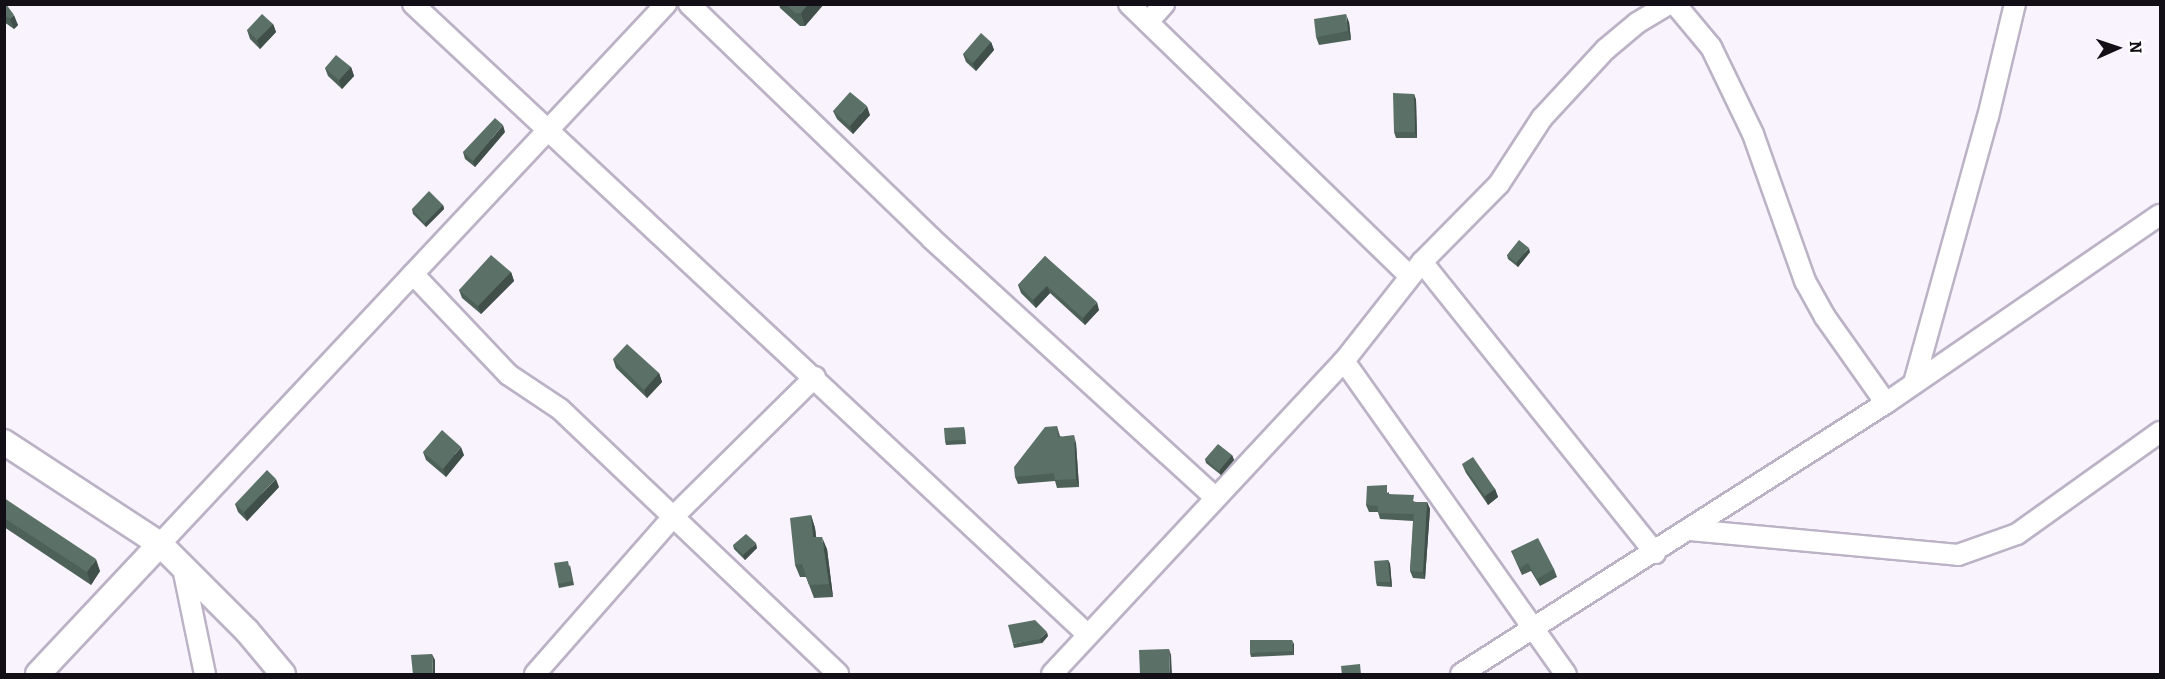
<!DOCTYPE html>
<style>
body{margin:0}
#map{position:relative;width:2165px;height:679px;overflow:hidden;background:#f8f3fc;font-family:Bitter,serif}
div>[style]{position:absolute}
.roads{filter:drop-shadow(2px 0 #bcb2c6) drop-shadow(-2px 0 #bcb2c6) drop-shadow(0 2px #bcb2c6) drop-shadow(0 -2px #bcb2c6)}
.minor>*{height:20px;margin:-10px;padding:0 10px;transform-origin:10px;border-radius:10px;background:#fff}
.tertiary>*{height:24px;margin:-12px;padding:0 12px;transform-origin:12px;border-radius:12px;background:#fff}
.wall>*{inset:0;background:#4e6159}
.shaded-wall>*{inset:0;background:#404f49}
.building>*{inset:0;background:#5b7168}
span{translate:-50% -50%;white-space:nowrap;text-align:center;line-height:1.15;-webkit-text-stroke:5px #fff;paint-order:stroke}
.frame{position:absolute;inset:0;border:6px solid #130f16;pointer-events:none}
.north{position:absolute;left:2087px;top:18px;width:60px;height:60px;-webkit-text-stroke:4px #fff;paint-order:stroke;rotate:87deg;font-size:16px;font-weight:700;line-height:24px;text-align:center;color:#130f16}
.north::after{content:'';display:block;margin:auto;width:21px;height:27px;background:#130f16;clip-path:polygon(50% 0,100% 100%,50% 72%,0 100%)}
</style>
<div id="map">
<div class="roads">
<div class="minor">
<div style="left:413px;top:4px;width:923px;rotate:43.07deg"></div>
<div style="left:689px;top:4px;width:337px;rotate:44deg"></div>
<div style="left:931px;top:238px;width:384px;rotate:42.4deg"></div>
<div style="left:1129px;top:4px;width:391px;rotate:44.1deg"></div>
<div style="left:1675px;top:4px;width:56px;rotate:50.1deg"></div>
<div style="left:1711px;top:47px;width:97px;rotate:64.2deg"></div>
<div style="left:1753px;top:134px;width:156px;rotate:70.5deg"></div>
<div style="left:1805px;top:281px;width:41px;rotate:60.9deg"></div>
<div style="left:1825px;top:317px;width:105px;rotate:54.7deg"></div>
<div style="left:1148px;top:22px;width:24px;rotate:-48deg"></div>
<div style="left:1422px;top:262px;width:373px;rotate:51.3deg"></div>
<div style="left:413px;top:274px;width:139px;rotate:46.5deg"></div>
<div style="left:509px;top:375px;width:61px;rotate:33.7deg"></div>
<div style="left:560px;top:409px;width:384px;rotate:43.6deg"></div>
<div style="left:1344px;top:361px;width:384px;rotate:54.7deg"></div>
<div style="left:1914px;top:383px;width:276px;rotate:-74.5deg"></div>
<div style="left:1988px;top:117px;width:116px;rotate:-76.6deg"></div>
<div style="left:1690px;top:530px;width:269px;rotate:5.3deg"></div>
<div style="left:1958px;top:555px;width:63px;rotate:-19.6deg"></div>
<div style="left:2017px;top:534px;width:176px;rotate:-35.5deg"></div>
<div style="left:160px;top:544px;width:740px;rotate:-46.86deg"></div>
<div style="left:183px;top:568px;width:108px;rotate:78.3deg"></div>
<div style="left:535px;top:674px;width:210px;rotate:-48.7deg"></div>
<div style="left:674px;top:516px;width:198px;rotate:-44.6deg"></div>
<div style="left:1052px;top:674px;width:428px;rotate:-47deg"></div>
<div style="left:1344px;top:361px;width:126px;rotate:-51.8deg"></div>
<div style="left:1422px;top:262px;width:110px;rotate:-45.4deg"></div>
<div style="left:1499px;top:184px;width:79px;rotate:-56.9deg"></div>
<div style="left:1542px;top:118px;width:94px;rotate:-47.2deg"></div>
<div style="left:1606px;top:49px;width:40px;rotate:-40deg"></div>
<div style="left:1637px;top:23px;width:37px;rotate:-31deg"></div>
<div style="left:1461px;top:674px;width:504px;rotate:-32.52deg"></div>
<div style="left:1886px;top:403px;width:332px;rotate:-34.5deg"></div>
</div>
<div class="tertiary">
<div style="left:4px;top:442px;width:186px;rotate:33.2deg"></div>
<div style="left:160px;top:544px;width:123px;rotate:45deg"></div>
<div style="left:247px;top:631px;width:56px;rotate:50.1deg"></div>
<div style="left:38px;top:674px;width:178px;rotate:-46.8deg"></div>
</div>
</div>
<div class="wall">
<div style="clip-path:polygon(4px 4px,18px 25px,14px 29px,4px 22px)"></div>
<div style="clip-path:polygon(779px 4px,824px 4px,805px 26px,800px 26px,780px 8px)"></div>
<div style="clip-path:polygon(1349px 22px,1351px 40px,1319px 45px,1316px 37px)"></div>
<div style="clip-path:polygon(273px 24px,276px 32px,260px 49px,250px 39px,247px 30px)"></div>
<div style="clip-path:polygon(991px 42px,994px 50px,976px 71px,966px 62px,963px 54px)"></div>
<div style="clip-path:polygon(351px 67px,354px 76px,342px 89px,328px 76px,325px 68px)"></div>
<div style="clip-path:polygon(1414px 94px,1416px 100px,1417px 138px,1396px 138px,1394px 132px)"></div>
<div style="clip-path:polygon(833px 111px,870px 115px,853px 134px,837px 119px)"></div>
<div style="clip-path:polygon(505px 132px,475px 167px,465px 159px,463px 152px)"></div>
<div style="clip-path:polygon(443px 205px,444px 209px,426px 227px,413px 214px,412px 209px)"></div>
<div style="clip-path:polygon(1530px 252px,1518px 267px,1508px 259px,1507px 255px)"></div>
<div style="clip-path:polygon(1045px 256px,1099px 310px,1085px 325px,1050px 293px,1036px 308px,1021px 293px,1018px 285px)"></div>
<div style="clip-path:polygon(511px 272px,514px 281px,481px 314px,462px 298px,459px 290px)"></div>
<div style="clip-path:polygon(613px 359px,659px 373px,662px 382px,647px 398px,616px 368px)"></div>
<div style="clip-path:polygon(1057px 426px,1060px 436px,1076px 443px,1079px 487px,1057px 488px,1055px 481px,1018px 484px,1015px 477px)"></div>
<div style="clip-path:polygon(964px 427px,965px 432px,966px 444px,946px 445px,945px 441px)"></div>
<div style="clip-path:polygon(423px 452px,464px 455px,446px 477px,426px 460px)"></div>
<div style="clip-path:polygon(1232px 455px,1234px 460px,1221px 475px,1206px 463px,1205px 459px)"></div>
<div style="clip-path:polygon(1462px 464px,1495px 489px,1498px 497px,1488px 505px,1466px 473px)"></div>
<div style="clip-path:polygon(279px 487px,247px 521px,238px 512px,235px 504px)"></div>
<div style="clip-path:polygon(1389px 492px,1389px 494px,1416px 502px,1427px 502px,1430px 509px,1425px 579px,1413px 578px,1410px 571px,1413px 521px,1380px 519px,1378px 512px,1369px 512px,1366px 505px)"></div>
<div style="clip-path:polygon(4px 498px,100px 571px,91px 585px,4px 527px)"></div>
<div style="clip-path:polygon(811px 515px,815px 528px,816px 537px,827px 549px,833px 597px,814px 598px,806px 577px,800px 577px,795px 565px)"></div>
<div style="clip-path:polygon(733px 545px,757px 548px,745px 560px,734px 549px)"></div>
<div style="clip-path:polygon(1511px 551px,1554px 569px,1557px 577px,1540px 586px,1531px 571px,1522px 575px)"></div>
<div style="clip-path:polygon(1388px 560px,1390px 564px,1392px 587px,1377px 586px,1376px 582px)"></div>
<div style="clip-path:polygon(570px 565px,574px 585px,559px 588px,558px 584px)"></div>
<div style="clip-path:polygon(1048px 636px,1042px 643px,1014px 648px,1013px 644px)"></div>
<div style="clip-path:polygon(1294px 644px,1294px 655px,1251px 657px,1250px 653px)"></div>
</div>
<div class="shaded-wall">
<div style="clip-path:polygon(808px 4px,824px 4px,805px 26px,801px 13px)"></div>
<div style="clip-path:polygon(1346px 14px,1349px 22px,1351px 40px,1348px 31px)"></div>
<div style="clip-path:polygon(14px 15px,18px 25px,14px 29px,10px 19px)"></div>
<div style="clip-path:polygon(273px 24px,276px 32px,260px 49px,257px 40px)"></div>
<div style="clip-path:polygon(991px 42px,994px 50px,976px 71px,973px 63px)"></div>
<div style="clip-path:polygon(351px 67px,354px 76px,342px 89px,339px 80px)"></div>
<div style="clip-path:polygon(1414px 94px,1416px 100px,1417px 138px,1415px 132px)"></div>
<div style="clip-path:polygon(867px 106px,870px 115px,853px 134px,850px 126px)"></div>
<div style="clip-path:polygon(503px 125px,505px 132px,475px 167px,473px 161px)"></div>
<div style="clip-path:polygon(443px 205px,444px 209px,426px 227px,425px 223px)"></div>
<div style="clip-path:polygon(1529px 248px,1530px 252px,1518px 267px,1516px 263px)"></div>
<div style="clip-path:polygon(511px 272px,514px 281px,481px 314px,478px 306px)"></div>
<div style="clip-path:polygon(1047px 286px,1050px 293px,1036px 308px,1033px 300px)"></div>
<div style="clip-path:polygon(1097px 302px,1099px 310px,1085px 325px,1083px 318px)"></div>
<div style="clip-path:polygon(659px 373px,662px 382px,647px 398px,644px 390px)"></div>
<div style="clip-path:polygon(1074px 435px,1076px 443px,1079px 487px,1076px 479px)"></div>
<div style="clip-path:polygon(461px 447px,464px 455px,446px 477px,443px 469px)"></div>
<div style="clip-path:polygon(1232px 455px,1234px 460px,1221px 475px,1219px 471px)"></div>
<div style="clip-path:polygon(276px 479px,279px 487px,247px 521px,244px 512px)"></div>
<div style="clip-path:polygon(1495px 489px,1498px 497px,1488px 505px,1485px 496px)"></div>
<div style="clip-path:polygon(1427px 502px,1430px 509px,1425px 579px,1423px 572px)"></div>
<div style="clip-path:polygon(811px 515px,815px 528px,818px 550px,813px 537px)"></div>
<div style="clip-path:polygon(822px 537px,827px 549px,833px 597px,829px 584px)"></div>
<div style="clip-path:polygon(756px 543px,757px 548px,745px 560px,743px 555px)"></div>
<div style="clip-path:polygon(96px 559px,100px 571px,91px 585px,87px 572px)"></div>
<div style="clip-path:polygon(1388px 560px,1390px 564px,1392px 587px,1390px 582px)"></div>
<div style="clip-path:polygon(1047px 632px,1048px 636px,1042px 643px,1040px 639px)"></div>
<div style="clip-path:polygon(1292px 640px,1294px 644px,1294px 655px,1293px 651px)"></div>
<div style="clip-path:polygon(1169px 649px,1171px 655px,1172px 675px,1170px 675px)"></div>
<div style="clip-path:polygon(432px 654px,435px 660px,435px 675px,433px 675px)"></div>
</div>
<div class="building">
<div style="clip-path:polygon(4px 4px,6px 4px,14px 15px,10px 19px,4px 15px)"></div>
<div style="clip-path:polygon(786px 4px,808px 4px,801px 13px,795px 13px)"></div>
<div style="clip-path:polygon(262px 14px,273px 24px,257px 40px,247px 30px)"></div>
<div style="clip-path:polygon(1346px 14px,1348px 31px,1316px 37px,1314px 19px)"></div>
<div style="clip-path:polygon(981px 33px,991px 42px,973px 63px,963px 54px)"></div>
<div style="clip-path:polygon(336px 55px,351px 67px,339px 80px,325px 68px)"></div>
<div style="clip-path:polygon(850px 92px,867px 106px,850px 126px,833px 111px)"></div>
<div style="clip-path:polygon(1393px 93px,1414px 94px,1415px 132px,1394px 132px)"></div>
<div style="clip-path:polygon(495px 118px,503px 125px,473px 161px,463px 152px)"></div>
<div style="clip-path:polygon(429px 191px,443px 205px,425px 223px,412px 209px)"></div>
<div style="clip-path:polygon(1519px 240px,1529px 248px,1516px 263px,1507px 255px)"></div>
<div style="clip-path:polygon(491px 255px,511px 272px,478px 306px,459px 290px)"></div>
<div style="clip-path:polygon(1045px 256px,1097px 302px,1083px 318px,1047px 286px,1033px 300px,1018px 285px)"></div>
<div style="clip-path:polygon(627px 344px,659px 373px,644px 390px,613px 359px)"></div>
<div style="clip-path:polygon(1057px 426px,1058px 437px,1074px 435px,1076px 479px,1055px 480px,1054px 473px,1015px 477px,1014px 467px,1045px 427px)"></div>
<div style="clip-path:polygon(964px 427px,965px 440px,945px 441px,944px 428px)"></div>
<div style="clip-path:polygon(442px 430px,461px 447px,443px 469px,423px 452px)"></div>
<div style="clip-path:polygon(1218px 444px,1232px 455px,1219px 471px,1205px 459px)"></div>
<div style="clip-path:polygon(1473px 457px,1495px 489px,1485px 496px,1462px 464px)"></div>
<div style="clip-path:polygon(267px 470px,276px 479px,244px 512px,235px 504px)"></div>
<div style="clip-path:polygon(1387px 485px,1387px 494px,1414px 495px,1413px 502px,1427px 502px,1423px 572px,1410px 571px,1414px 514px,1378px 513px,1378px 506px,1366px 505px,1367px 486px)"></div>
<div style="clip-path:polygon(4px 498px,96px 559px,87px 572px,4px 518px)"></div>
<div style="clip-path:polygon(811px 515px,813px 537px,822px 537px,829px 584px,809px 585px,802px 564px,795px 565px,790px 518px)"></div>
<div style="clip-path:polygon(746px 534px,756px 543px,743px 555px,733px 545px)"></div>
<div style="clip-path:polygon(1538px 538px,1554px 569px,1537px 579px,1528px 563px,1520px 568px,1511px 551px)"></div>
<div style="clip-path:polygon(1388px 560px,1390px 582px,1376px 582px,1374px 561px)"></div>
<div style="clip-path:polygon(568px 561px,572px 581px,558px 584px,554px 563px)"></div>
<div style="clip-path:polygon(1035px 620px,1047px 632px,1040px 639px,1013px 644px,1008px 625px)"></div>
<div style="clip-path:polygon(1250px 640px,1292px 640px,1293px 651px,1250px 653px)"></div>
<div style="clip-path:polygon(1169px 649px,1170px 675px,1140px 675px,1139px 650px)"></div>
<div style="clip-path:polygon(432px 654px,433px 675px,413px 675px,411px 655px)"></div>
<div style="clip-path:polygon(1360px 664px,1361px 675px,1342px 675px,1341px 666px)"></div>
</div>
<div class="frame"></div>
<div class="north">N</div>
</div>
